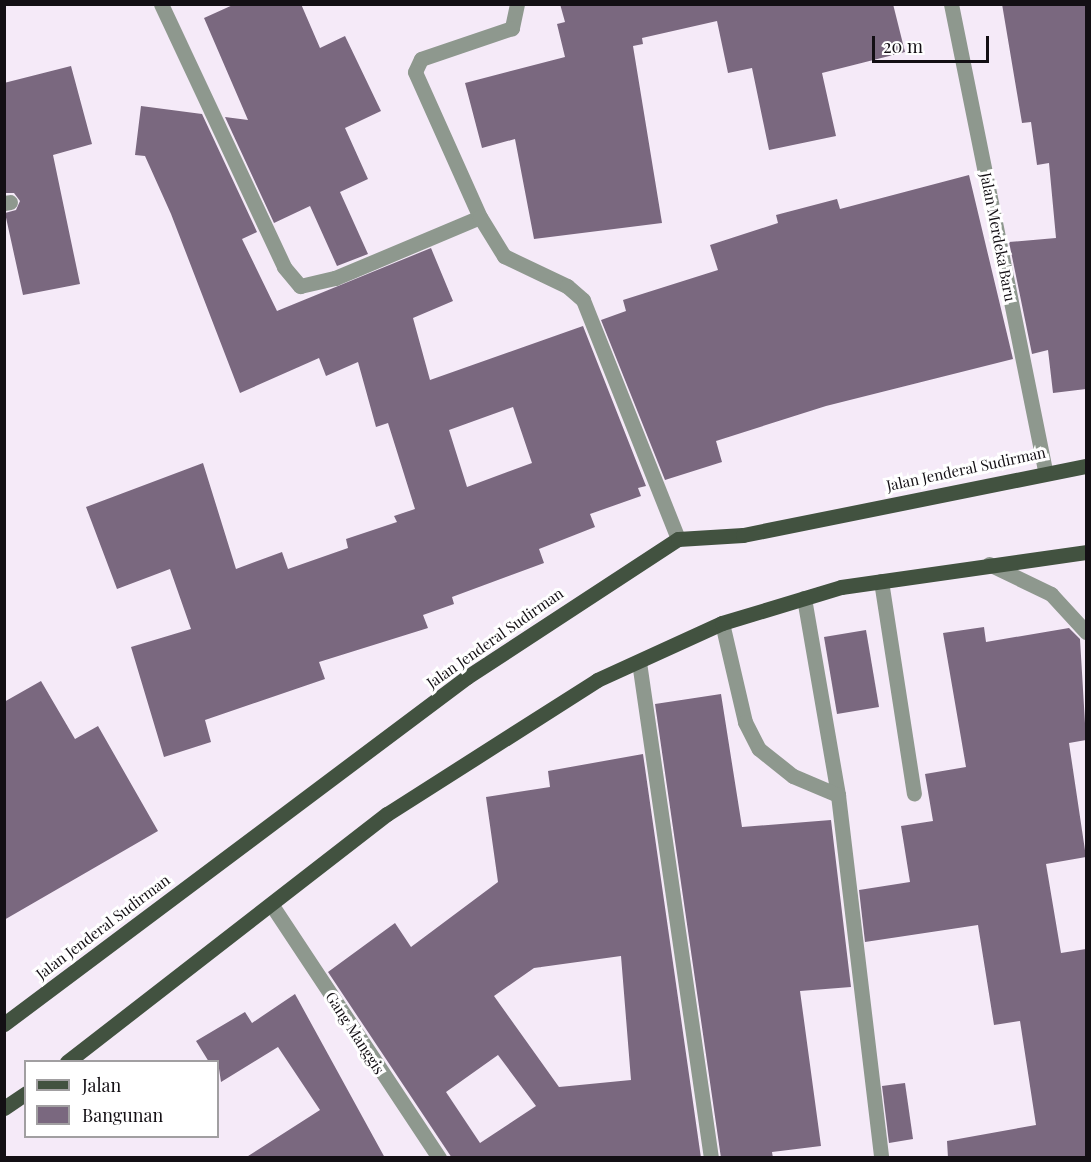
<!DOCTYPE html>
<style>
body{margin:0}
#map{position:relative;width:1091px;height:1162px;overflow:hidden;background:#f5eaf8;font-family:"Playfair Display",serif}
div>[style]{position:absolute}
.building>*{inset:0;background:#7a687f}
.service>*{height:15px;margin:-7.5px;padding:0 7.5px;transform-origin:7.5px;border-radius:7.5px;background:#8e988e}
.minor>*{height:15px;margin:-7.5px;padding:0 7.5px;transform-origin:7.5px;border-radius:7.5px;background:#8e988e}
.tertiary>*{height:15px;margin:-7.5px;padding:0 7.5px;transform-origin:7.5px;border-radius:7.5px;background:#8e988e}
.primary>*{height:15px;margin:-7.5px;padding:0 7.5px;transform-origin:7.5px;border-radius:7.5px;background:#425240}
span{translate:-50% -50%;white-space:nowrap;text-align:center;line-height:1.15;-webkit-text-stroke:6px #fff;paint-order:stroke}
.street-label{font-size:15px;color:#130f14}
.frame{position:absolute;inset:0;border:6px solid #130f14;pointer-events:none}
.legend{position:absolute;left:24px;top:1060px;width:195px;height:78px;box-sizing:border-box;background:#fff;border:2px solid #a19fa1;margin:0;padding:8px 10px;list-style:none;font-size:18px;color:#130f14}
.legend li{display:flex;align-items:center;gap:12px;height:30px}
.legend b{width:30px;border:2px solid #a19fa1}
.scale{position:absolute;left:872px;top:36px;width:117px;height:27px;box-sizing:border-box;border:3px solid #130f14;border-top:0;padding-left:8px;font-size:18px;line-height:21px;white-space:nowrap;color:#130f14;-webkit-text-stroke:4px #fff;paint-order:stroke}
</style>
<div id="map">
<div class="building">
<div style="clip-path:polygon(235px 4px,301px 4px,320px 48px,345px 36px,381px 111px,345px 128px,368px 179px,340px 192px,368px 254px,337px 266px,310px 206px,274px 223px,225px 117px,248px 120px,204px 18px)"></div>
<div style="clip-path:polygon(560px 4px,893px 4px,905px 52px,822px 73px,836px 136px,769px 150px,752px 68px,728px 73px,717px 21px,642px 38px,643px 44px,633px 46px,662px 223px,534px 239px,515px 139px,482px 148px,465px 83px,565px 57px,557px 24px,565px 22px)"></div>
<div style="clip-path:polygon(1002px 4px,1086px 4px,1086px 389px,1053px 393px,1048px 350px,1032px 354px,1009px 242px,1056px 238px,1049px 163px,1037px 165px,1031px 122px,1022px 123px)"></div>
<div style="clip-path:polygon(71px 66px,92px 144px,53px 155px,80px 284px,23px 295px,5px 213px,16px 210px,20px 201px,14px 193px,4px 193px,4px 83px)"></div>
<div style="clip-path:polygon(evenodd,141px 106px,202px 114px,257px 232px,242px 239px,277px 311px,431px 248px,453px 301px,413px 318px,430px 380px,583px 326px,646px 486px,638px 488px,641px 496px,590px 514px,595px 527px,539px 549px,544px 563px,452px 597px,454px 604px,423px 615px,428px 628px,319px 662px,325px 679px,205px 720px,211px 742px,164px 757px,131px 647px,191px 629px,170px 569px,117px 589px,86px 507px,203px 463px,236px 569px,282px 552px,288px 569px,348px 548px,346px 539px,397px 522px,394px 516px,415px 509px,388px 423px,376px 427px,358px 362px,326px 376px,319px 358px,240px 393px,171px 214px,145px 156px,135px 155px,141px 106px,513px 407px,532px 463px,467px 487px,449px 430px,513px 407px)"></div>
<div style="clip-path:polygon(969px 175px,1013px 359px,826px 406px,716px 441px,722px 462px,665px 480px,601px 320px,626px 311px,623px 300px,718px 270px,710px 245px,778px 223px,776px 215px,837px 199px,840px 209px)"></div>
<div style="clip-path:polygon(984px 627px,986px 642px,1069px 628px,1080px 639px,1086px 740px,1069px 743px,1086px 857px,1046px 864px,1061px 953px,1086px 949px,1086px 1158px,948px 1158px,947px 1141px,1036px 1125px,1020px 1021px,994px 1025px,978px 925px,865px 942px,859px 890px,910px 882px,901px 826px,933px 821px,925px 774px,966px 767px,943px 633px)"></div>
<div style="clip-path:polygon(866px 630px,879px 707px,837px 714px,824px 637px)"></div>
<div style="clip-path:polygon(41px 681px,75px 739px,98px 726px,158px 831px,4px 920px,4px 702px)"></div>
<div style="clip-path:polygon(721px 694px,742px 827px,831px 820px,850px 979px,851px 987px,800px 991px,821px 1146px,772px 1152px,773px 1158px,721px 1158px,655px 704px)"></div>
<div style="clip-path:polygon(evenodd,643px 754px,701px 1158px,452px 1158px,328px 972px,395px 923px,411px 947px,498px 882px,486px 797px,550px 787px,548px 771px,643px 754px,621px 956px,631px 1080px,559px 1087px,494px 996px,534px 968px,621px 956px,643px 754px,498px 1055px,536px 1106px,480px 1143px,446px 1092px,498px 1055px)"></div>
<div style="clip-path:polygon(295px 994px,385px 1158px,245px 1158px,320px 1110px,278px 1047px,221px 1082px,218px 1062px,209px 1062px,196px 1041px,245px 1012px,252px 1023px)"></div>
<div style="clip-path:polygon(905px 1083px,913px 1139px,889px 1143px,882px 1086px)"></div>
</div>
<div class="service">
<div style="left:161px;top:4px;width:290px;rotate:64.9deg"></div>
<div style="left:284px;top:267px;width:25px;rotate:50deg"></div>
<div style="left:300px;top:286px;width:36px;rotate:-13deg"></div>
<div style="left:335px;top:278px;width:157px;rotate:-22.8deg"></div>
<div style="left:4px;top:203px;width:6px;rotate:-9deg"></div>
<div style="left:881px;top:581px;width:215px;rotate:81.2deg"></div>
<div style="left:804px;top:598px;width:200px;rotate:80.2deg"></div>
<div style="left:838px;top:795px;width:366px;rotate:83.2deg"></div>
<div style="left:722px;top:623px;width:102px;rotate:76.9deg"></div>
<div style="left:745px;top:722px;width:30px;rotate:63deg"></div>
<div style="left:759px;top:749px;width:43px;rotate:38.5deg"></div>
<div style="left:793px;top:776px;width:49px;rotate:22.9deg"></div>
</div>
<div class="minor">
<div style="left:517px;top:4px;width:25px;rotate:102deg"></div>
<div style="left:512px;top:28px;width:96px;rotate:161.2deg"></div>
<div style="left:421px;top:59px;width:14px;rotate:115deg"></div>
<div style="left:415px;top:72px;width:159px;rotate:65.9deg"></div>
<div style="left:480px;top:217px;width:46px;rotate:58.4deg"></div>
<div style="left:504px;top:256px;width:70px;rotate:25.5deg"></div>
<div style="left:567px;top:286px;width:21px;rotate:41deg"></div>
<div style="left:583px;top:300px;width:257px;rotate:68.3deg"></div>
<div style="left:951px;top:4px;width:475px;rotate:78.6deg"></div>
<div style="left:639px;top:662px;width:501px;rotate:81.74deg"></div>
<div style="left:273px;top:907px;width:301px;rotate:56.5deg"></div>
</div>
<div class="tertiary">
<div style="left:989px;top:564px;width:69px;rotate:25.8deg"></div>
<div style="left:1051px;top:594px;width:52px;rotate:47.4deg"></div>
</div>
<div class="primary">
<div style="left:4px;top:1024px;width:579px;rotate:-36.85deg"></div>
<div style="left:467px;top:677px;width:252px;rotate:-33.2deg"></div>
<div style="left:678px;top:539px;width:65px;rotate:-3.5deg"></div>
<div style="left:743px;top:535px;width:350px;rotate:-11.4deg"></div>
<div style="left:67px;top:1062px;width:405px;rotate:-37.8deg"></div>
<div style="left:387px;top:814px;width:249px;rotate:-32.5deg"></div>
<div style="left:597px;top:680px;width:137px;rotate:-24.5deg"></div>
<div style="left:722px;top:623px;width:124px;rotate:-16.8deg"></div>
<div style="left:841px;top:587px;width:247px;rotate:-8.1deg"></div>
<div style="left:4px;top:1108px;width:27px;rotate:-34deg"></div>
</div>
<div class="street-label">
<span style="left:998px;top:237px;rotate:79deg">Jalan Merdeka Baru</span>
<span style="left:966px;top:469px;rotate:-12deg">Jalan Jenderal Sudirman</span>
<span style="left:495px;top:638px;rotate:-35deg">Jalan Jenderal Sudirman</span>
<span style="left:103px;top:927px;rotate:-37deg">Jalan Jenderal Sudirman</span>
<span style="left:355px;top:1033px;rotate:57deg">Gang Manggis</span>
</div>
<div class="frame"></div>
<ul class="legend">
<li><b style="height:8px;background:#425240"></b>Jalan</li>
<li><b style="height:16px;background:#7a687f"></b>Bangunan</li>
</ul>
<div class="scale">20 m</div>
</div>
